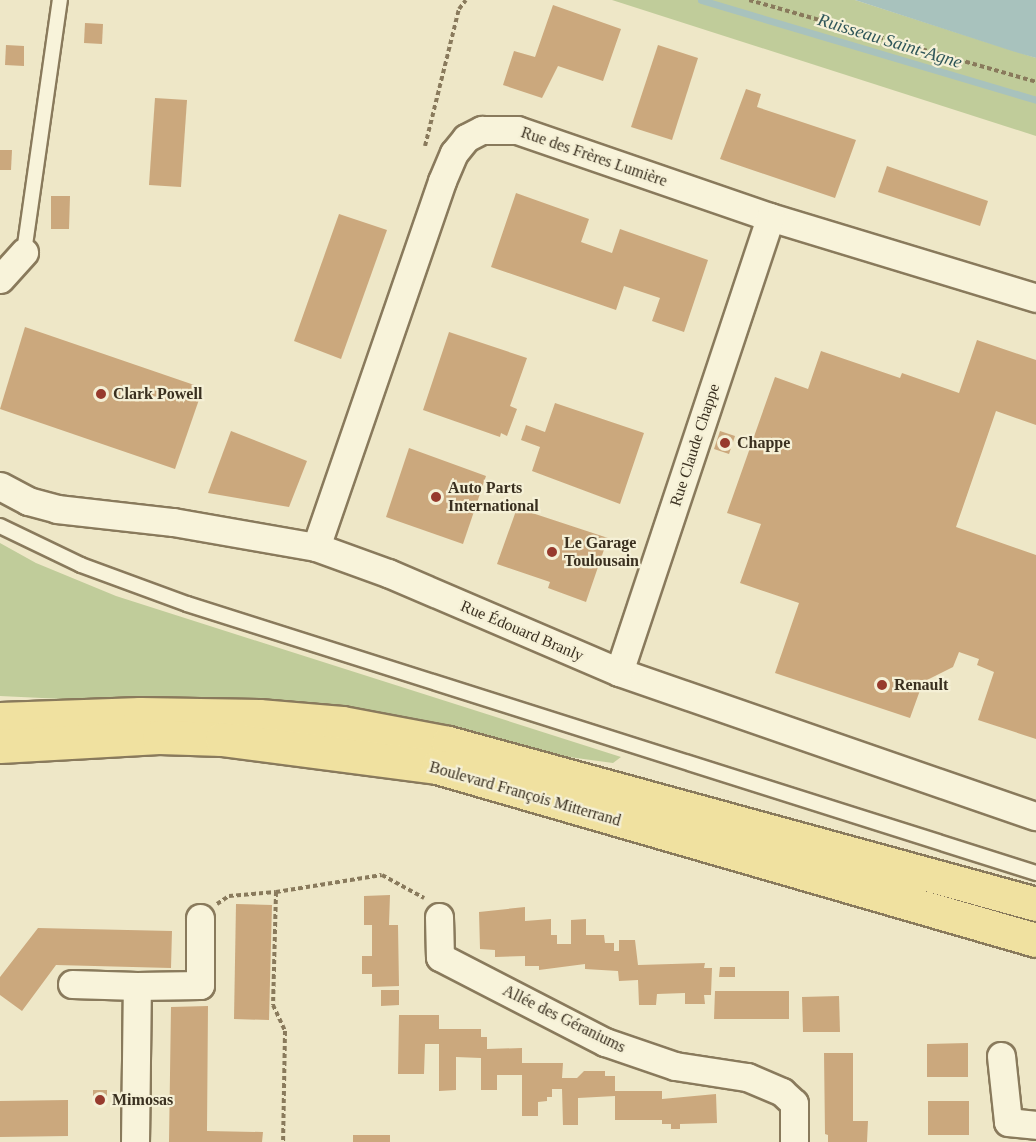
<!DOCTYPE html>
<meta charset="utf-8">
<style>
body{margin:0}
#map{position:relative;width:1036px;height:1142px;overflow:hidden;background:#eee7c7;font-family:"Times New Roman",serif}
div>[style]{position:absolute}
.green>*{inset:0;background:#c0cc9a}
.water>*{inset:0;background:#a8c2bd}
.stream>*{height:7px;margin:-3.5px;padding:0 3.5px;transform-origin:3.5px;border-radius:3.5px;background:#a8c2bd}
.building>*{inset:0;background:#cba87d}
.path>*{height:4px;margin-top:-2px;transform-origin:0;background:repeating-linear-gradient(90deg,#897a5c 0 4.5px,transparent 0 7.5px)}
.roads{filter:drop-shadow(2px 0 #897a5c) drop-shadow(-2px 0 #897a5c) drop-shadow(0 2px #897a5c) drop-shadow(0 -2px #897a5c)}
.lane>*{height:14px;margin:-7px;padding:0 7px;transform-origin:7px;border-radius:7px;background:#f8f3da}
.street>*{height:27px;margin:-13.5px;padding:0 13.5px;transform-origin:13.5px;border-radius:13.5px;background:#f8f3da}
.primary>*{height:33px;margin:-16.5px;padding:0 16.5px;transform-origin:16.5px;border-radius:16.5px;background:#f0e1a0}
.dots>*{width:16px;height:16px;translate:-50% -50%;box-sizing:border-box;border:3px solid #f5f0d6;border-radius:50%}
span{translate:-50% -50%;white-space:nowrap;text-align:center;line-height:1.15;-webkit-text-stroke:4.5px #f5f0d6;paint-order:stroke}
.street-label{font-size:16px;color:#3a3020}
.poi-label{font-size:16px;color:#3a3020;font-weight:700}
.left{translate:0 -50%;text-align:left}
.water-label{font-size:18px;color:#2f5659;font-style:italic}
</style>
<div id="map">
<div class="green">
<div style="clip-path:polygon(612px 0,855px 0,1036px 58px,1036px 136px)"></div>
<div style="clip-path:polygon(0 543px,36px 563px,116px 596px,621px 757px,613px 763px,189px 705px,0 696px)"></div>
</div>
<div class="water">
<div style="clip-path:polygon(855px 0,1036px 0,1036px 58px,1012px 51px)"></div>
</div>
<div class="stream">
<div style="left:701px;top:0;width:350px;rotate:16.6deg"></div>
</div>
<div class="building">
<div style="clip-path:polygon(553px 5px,621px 29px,603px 81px,558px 66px,542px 98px,503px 85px,514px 51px,535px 57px)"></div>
<div style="clip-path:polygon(85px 23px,103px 24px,102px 44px,84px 43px)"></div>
<div style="clip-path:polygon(6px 45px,24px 46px,24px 66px,5px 65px)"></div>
<div style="clip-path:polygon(658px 45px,698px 58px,672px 140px,631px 127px)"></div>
<div style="clip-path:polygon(746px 89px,761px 94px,757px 107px,856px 140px,835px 198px,720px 159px)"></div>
<div style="clip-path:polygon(155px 98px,187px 100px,181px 187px,149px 185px)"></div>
<div style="clip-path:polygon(0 150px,12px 150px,11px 170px,0 170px)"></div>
<div style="clip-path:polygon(887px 166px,988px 201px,980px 226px,878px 192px)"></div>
<div style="clip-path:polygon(516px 193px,589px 219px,581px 242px,612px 253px,620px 229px,708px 260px,684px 332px,652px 321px,660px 298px,624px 286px,616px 310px,491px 267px)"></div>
<div style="clip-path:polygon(51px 196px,70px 196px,69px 229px,51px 229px)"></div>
<div style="clip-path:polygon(339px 214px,387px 230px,341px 359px,294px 341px)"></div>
<div style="clip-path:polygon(25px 327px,203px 388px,175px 469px,0 409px)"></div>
<div style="clip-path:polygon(449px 332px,527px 358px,510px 406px,517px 409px,507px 436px,501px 433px,500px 437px,423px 410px)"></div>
<div style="clip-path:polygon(977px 340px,1036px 360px,1036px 425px,996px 411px,956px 527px,1036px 555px,1036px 739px,978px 720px,994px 672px,977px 665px,979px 659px,959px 652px,953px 667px,923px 682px,910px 718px,775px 673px,799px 603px,740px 583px,761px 524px,727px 513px,775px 377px,808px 389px,821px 351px,900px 378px,902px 373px,959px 393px)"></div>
<div style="clip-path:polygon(555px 403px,644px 433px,620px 504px,532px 471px,540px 447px,521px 440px,526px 425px,545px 432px)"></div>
<div style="clip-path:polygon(231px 431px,307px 461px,289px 507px,208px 493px)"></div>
<div style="clip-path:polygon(720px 431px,735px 436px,729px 454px,714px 449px)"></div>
<div style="clip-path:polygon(409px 448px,486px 476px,463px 544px,386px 517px)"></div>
<div style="clip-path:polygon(517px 508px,608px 538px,586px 602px,548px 588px,550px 582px,497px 564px)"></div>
<div style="clip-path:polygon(390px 895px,389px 925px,398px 925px,399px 986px,372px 987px,372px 974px,362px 974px,362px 956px,372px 956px,372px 925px,364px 925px,364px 896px)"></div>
<div style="clip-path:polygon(236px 904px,272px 905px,269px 1020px,234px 1019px)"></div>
<div style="clip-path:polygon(525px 907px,525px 921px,551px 919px,551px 935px,557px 935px,557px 944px,571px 944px,571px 920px,586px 919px,586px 935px,604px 935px,605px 943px,614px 943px,614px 951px,619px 951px,619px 940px,635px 940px,638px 965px,705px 963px,704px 968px,712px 968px,711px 995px,704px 995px,705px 1004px,685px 1004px,685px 993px,657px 994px,656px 1005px,639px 1005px,638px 980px,619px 981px,618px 971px,585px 969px,585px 964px,539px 970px,539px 966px,525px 966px,525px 956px,495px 957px,495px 950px,480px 949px,479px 912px)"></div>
<div style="clip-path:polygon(38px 928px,172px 931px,171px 968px,56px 965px,22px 1011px,0 995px,0 977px)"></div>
<div style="clip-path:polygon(720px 967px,735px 967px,735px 977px,719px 977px)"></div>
<div style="clip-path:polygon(381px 990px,399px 990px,399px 1005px,381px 1006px)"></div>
<div style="clip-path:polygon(715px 991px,789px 991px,789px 1019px,714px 1019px)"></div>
<div style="clip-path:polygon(839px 996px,840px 1032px,803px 1032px,802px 997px)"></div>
<div style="clip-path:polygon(208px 1006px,207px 1131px,263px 1132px,262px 1142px,169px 1142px,171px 1007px)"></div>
<div style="clip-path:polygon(399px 1015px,439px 1015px,439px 1029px,481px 1029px,481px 1037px,487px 1037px,487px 1049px,522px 1048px,522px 1063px,563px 1063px,562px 1078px,577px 1078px,584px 1071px,605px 1071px,605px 1076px,615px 1076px,615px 1091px,662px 1091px,662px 1099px,716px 1094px,717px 1123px,680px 1124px,680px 1129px,671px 1129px,671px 1124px,662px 1124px,662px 1120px,615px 1120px,615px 1096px,578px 1098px,578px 1125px,563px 1125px,562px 1089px,552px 1089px,552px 1097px,547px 1097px,547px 1101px,538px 1102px,538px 1116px,522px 1116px,522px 1075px,497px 1075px,497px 1090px,481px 1090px,481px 1058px,456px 1057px,456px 1090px,439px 1091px,439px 1044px,425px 1044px,424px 1074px,398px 1074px)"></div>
<div style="clip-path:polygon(968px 1043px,968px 1077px,927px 1077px,927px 1044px)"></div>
<div style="clip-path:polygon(824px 1053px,853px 1053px,853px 1121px,868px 1121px,867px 1142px,828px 1142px,828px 1135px,825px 1134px)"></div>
<div style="clip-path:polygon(93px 1090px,107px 1090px,107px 1104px,93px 1104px)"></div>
<div style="clip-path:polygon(68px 1100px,68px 1136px,0 1137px,0 1101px)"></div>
<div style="clip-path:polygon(928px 1101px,969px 1101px,969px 1135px,928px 1135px)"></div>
<div style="clip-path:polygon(353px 1135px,390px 1135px,390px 1142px,353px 1142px)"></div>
</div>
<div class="path">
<div style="left:749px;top:0;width:298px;rotate:15.9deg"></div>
<div style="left:425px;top:146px;width:141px;rotate:-76.1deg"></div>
<div style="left:459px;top:9px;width:11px;rotate:-52deg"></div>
<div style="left:276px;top:892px;width:113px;rotate:91.5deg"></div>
<div style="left:273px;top:1005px;width:29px;rotate:65deg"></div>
<div style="left:285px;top:1031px;width:111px;rotate:91deg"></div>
<div style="left:217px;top:904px;width:14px;rotate:-34deg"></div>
<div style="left:229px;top:896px;width:47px;rotate:-4.9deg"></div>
<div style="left:276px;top:892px;width:107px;rotate:-9.1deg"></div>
<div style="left:382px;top:875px;width:48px;rotate:28.7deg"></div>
</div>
<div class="roads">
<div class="lane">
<div style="left:24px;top:252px;width:255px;rotate:-81.9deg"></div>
<div style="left:0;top:526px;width:90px;rotate:25.7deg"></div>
<div style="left:81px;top:565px;width:113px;rotate:20.2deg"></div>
<div style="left:187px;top:604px;width:891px;rotate:17.58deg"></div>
</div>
<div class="street">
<div style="left:0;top:279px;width:36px;rotate:-48deg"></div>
<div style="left:0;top:486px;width:32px;rotate:28deg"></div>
<div style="left:28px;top:501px;width:30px;rotate:15deg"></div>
<div style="left:57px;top:509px;width:117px;rotate:6.4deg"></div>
<div style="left:173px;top:522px;width:145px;rotate:9.9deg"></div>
<div style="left:316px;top:547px;width:77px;rotate:19.9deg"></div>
<div style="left:388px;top:573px;width:251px;rotate:23.2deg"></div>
<div style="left:619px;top:672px;width:441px;rotate:19.1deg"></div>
<div style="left:316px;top:547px;width:387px;rotate:-71deg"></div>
<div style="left:442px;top:181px;width:30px;rotate:-67deg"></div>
<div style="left:454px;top:153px;width:19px;rotate:-51deg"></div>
<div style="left:466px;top:138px;width:18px;rotate:-27deg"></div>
<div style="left:482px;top:130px;width:35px"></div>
<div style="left:517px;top:130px;width:268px;rotate:19deg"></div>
<div style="left:770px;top:217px;width:278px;rotate:16.9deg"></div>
<div style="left:619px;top:672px;width:479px;rotate:-71.6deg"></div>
<div style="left:439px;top:917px;width:40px;rotate:88.6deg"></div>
<div style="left:440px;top:957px;width:186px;rotate:27.3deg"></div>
<div style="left:605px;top:1042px;width:74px;rotate:18.9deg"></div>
<div style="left:675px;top:1066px;width:73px;rotate:8.7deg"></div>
<div style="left:747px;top:1077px;width:38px;rotate:23deg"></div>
<div style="left:782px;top:1092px;width:16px;rotate:43deg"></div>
<div style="left:794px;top:1103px;width:39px;rotate:90deg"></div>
<div style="left:72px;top:984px;width:65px;rotate:1.8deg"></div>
<div style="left:1001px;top:1056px;width:66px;rotate:83.9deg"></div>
<div style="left:1008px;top:1122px;width:28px;rotate:6deg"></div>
<div style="left:135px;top:1142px;width:156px;rotate:-89.3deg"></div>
<div style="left:137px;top:986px;width:63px;rotate:-0.9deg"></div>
<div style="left:200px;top:985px;width:67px;rotate:-90deg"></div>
</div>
<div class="primary">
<div style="left:0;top:719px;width:140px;rotate:-2deg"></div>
<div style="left:140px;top:714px;width:119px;rotate:1deg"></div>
<div style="left:259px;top:716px;width:83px;rotate:4.8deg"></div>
<div style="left:342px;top:723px;width:108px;rotate:10.7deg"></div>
<div style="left:448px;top:743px;width:610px;rotate:15.31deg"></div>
<div style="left:0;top:746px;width:159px;rotate:-3.2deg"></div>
<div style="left:159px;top:737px;width:63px;rotate:1.8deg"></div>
<div style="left:222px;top:739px;width:217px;rotate:7.4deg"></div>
<div style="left:437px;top:767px;width:623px;rotate:16.11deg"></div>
</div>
</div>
<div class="dots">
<div style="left:101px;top:394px;background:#973a2d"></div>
<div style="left:725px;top:443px;background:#973a2d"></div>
<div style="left:436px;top:497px;background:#973a2d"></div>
<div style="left:552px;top:552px;background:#973a2d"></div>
<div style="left:882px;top:685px;background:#973a2d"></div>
<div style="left:100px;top:1100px;background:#973a2d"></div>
</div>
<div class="street-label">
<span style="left:594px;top:157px;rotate:19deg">Rue des Frères Lumière</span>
<span style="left:695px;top:445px;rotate:-72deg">Rue Claude Chappe</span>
<span style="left:522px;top:631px;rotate:23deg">Rue Édouard Branly</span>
<span style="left:525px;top:794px;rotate:16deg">Boulevard François Mitterrand</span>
<span style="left:564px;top:1019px;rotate:26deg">Allée des Géraniums</span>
</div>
<div class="poi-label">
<span class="left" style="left:113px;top:394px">Clark Powell</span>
<span class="left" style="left:737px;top:443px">Chappe</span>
<span class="left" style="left:448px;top:497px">Auto Parts<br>International</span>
<span class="left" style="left:564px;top:552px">Le Garage<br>Toulousain</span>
<span class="left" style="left:894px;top:685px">Renault</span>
<span class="left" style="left:112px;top:1100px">Mimosas</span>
</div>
<div class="water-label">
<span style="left:890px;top:41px;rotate:17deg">Ruisseau Saint-Agne</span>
</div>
</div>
